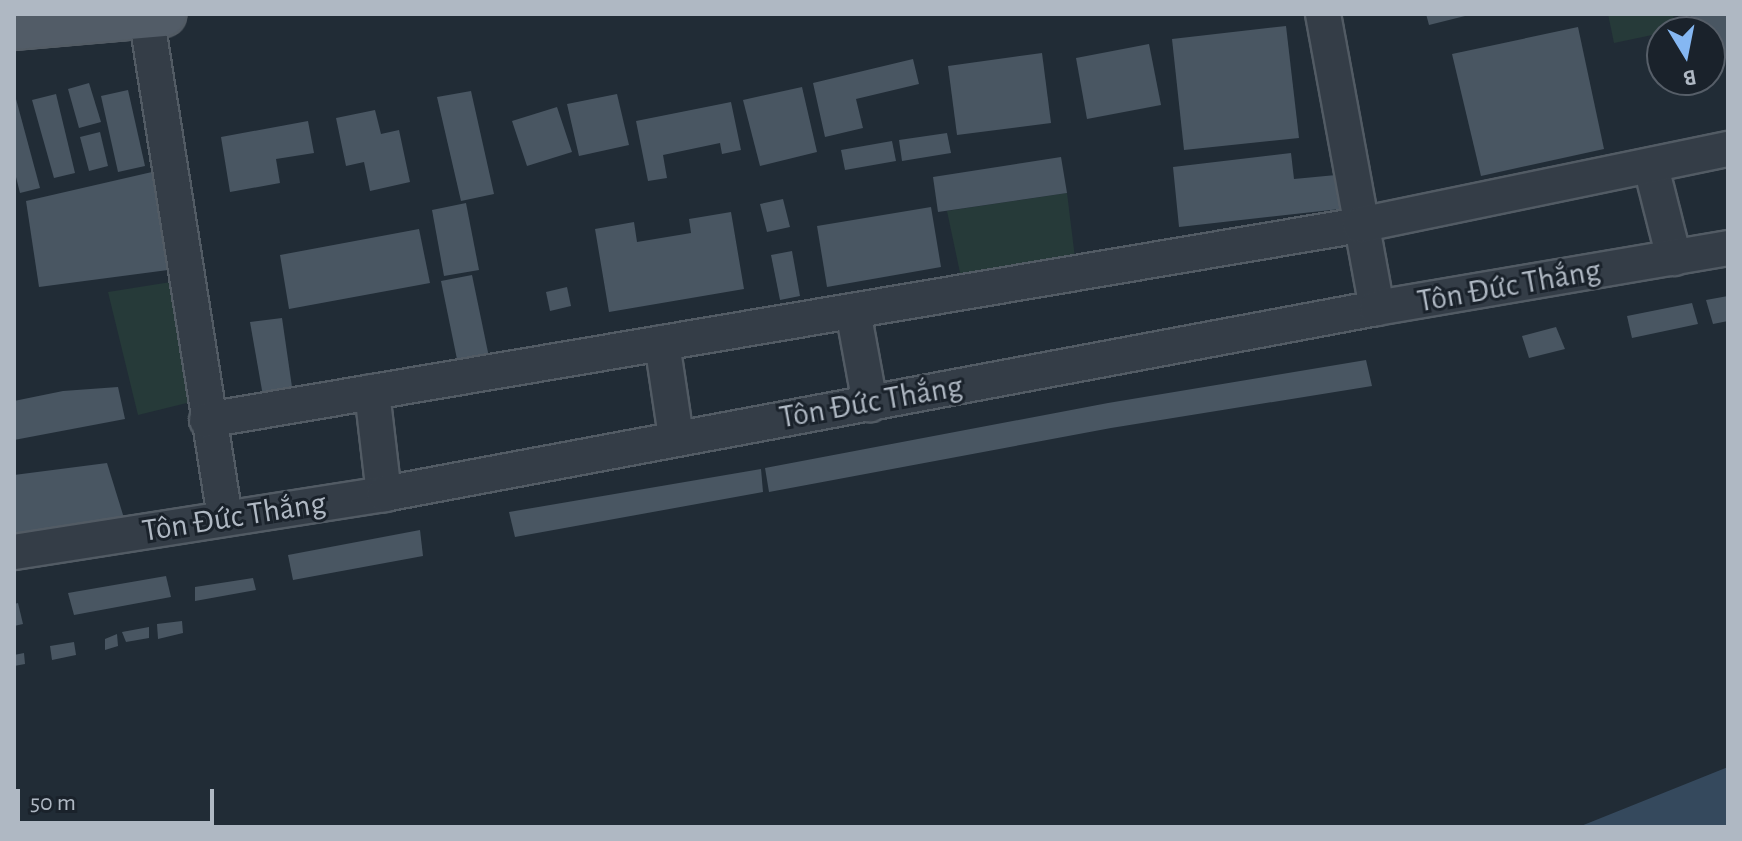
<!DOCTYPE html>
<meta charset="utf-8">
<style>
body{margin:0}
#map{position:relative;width:1742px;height:841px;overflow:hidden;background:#212c36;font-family:"Alegreya Sans",sans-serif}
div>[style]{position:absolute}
.green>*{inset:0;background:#263a39}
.water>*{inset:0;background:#35495d}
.building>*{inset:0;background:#495662}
.roads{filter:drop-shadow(2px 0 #525b64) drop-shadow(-2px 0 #525b64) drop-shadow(0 2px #525b64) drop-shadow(0 -2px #525b64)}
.minor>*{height:34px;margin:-17px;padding:0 17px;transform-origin:17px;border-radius:17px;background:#343d47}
.major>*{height:44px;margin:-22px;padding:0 22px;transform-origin:22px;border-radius:22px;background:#525c67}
span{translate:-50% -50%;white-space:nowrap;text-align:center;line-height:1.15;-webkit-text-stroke:6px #1a222b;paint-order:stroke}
.street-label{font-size:32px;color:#afb8c3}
.frame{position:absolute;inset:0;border:16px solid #afb8c3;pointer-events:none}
.north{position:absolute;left:1646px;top:16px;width:80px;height:80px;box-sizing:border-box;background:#1a222b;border:2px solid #565e68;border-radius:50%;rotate:170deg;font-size:22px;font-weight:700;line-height:32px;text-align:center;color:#afb8c3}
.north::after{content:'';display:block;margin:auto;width:28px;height:36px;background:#85b7f2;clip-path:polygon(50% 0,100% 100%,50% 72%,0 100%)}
.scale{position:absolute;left:16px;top:789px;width:198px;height:36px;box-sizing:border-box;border:4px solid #afb8c3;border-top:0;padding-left:10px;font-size:24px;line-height:28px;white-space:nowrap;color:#afb8c3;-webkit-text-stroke:6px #1a222b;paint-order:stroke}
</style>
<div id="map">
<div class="green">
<div style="clip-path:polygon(1608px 14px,1673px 14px,1676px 30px,1614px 43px)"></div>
<div style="clip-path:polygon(1067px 193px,1075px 258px,962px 282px,947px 211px)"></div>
<div style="clip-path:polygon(171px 282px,195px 401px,138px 415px,108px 292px)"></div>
</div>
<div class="water">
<div style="clip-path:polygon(1728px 767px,1728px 827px,1578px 827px,1581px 826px)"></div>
</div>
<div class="building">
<div style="clip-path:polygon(1426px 14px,1468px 14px,1469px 15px,1429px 25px)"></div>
<div style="clip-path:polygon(1690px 14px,1728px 14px,1728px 57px,1710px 61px,1710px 32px,1694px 32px)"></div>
<div style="clip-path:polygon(1286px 26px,1299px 138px,1184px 150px,1172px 39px)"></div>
<div style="clip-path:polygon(1578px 27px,1604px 149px,1481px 176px,1452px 54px)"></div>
<div style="clip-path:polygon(1149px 44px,1161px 105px,1087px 119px,1076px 58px)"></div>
<div style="clip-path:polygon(1042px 53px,1051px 123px,957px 135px,948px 66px)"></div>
<div style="clip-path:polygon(913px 59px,919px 84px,856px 99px,863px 128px,825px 137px,813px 83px)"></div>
<div style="clip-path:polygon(89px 83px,101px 122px,79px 128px,68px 89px)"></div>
<div style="clip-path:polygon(802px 87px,817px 152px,760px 166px,743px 100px)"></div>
<div style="clip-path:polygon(128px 90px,145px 166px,118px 172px,101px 96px)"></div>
<div style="clip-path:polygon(471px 91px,494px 194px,461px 201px,437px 97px)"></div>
<div style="clip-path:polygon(56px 94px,75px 173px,54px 178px,32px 100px)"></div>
<div style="clip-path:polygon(617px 94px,629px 145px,579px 156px,567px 104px)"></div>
<div style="clip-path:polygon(16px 99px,40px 188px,20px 193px,14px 169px)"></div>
<div style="clip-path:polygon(731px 102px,741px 150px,722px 154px,720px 143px,663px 155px,667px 178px,648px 181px,636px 121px)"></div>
<div style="clip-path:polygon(557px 107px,572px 152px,527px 166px,512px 121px)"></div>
<div style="clip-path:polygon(375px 110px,381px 134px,399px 130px,410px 182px,370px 191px,364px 162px,346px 166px,336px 118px)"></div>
<div style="clip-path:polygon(308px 121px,314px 153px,276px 159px,280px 183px,230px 192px,221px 137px)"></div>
<div style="clip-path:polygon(100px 132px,108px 166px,89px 171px,80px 137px)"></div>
<div style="clip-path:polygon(947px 133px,951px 153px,902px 161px,899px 140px)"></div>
<div style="clip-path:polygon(892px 141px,896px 161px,845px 170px,841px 150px)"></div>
<div style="clip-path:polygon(1291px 153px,1294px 179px,1336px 175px,1340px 209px,1179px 227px,1173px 167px)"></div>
<div style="clip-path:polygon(1061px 157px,1067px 193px,938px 212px,933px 177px)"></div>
<div style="clip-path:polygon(152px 172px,168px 270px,39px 287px,26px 201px)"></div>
<div style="clip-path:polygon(783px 199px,790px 227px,767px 232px,760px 204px)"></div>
<div style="clip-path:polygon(466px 203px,479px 270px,444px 276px,432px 210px)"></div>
<div style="clip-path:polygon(931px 207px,941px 267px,827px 287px,817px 226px)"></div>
<div style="clip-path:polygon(731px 212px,744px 289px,609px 312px,595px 229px,634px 222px,637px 242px,691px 233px,689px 219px)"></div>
<div style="clip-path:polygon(419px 229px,430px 283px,289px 309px,280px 255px)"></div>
<div style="clip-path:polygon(792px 251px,800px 296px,780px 300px,771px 255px)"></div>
<div style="clip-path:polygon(472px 275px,490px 362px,459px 369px,441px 281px)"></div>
<div style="clip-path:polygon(567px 287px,571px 306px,550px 311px,546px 292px)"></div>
<div style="clip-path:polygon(1728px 296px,1728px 321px,1713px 324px,1706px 300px)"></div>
<div style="clip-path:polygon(1692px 303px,1698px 324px,1632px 338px,1627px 316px)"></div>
<div style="clip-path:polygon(282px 318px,293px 394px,263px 396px,250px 322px)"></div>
<div style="clip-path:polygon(1556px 327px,1565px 349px,1529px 358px,1522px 336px)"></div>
<div style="clip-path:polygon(1366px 360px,1372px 386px,1111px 428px,769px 492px,765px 468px,1108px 403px)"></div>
<div style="clip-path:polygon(118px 387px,125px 419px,14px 440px,14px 401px,63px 391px)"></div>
<div style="clip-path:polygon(107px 463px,124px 518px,14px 539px,14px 475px)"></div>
<div style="clip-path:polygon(761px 469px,763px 492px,515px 537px,509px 512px)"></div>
<div style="clip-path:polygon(420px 530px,423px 556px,293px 580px,288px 555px)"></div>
<div style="clip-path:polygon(166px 576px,171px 597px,74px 615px,68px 593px)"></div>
<div style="clip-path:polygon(253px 578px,256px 590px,195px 601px,195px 587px)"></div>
<div style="clip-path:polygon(18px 603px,23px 624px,14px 626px,14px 604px)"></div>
<div style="clip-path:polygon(182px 621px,183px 633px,158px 639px,157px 624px)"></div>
<div style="clip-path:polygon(149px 627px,149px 638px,126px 642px,122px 632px)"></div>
<div style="clip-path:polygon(117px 634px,118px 646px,105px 650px,105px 639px)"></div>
<div style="clip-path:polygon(74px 642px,76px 655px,52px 660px,50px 646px)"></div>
<div style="clip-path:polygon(24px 653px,25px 664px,14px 666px,14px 655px)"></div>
</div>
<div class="roads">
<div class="minor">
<div style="left:1323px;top:14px;width:299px;rotate:79.6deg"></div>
<div style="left:146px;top:15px;width:509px;rotate:81.07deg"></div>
<div style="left:1651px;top:167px;width:94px;rotate:75.8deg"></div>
<div style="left:853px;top:311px;width:95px;rotate:79.6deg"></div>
<div style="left:662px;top:343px;width:95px;rotate:81.5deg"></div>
<div style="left:372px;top:392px;width:103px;rotate:83.3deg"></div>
<div style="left:207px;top:420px;width:1169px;rotate:-9.6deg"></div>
<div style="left:1360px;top:225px;width:376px;rotate:-11.7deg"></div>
<div style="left:14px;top:552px;width:375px;rotate:-8.9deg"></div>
<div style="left:384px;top:494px;width:1010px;rotate:-10.61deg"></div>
<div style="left:1377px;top:308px;width:356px;rotate:-9.7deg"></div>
</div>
<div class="major">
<div style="left:14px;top:27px;width:150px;rotate:-5deg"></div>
</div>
</div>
<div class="street-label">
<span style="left:1509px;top:286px;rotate:-10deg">Tôn Đức Thắng</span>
<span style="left:871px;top:402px;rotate:-10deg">Tôn Đức Thắng</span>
<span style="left:234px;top:517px;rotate:-9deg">Tôn Đức Thắng</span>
</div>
<div class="frame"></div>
<div class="north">B</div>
<div class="scale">50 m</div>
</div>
